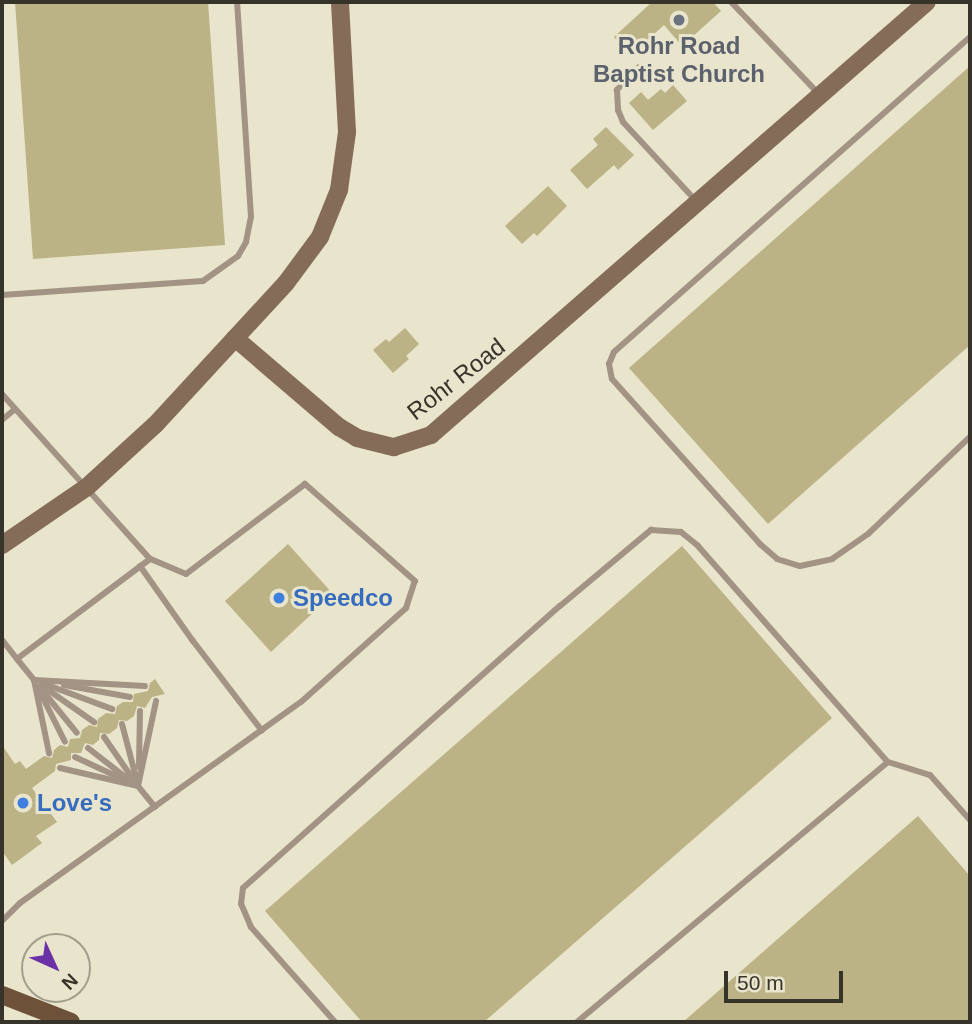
<!DOCTYPE html>
<style>
body{margin:0}
#map{position:relative;width:972px;height:1024px;overflow:hidden;background:#e9e4cc;font-family:Helvetica,sans-serif}
div>[style]{position:absolute}
.building>*{inset:0;background:#bbb285}
.lane>*{height:6px;margin:-3px;padding:0 3px;transform-origin:3px;border-radius:3px;background:#a39385}
.secondary>*{height:18px;margin:-9px;padding:0 9px;transform-origin:9px;border-radius:9px;background:#846c58}
.primary>*{height:18px;margin:-9px;padding:0 9px;transform-origin:9px;border-radius:9px;background:#6d5138}
.dots>*{width:19px;height:19px;translate:-50% -50%;box-sizing:border-box;border:4px solid #e9e4cc;border-radius:50%}
span{translate:-50% -50%;white-space:nowrap;text-align:center;line-height:1.15;-webkit-text-stroke:6px #e9e4cc;paint-order:stroke}
.worship-label{font-size:24px;color:#5b616d;font-weight:700}
.street-label{font-size:24px;color:#36342a}
.shop-label{font-size:24px;color:#366cbe;font-weight:700}
.left{translate:0 -50%;text-align:left}
.frame{position:absolute;inset:0;border:4px solid #36342a;pointer-events:none}
.north{position:absolute;left:21px;top:933px;width:70px;height:70px;box-sizing:border-box;background:#e9e4cc;border:2px solid #a19e8b;border-radius:50%;rotate:135deg;font-size:19px;font-weight:700;line-height:28px;text-align:center;color:#36342a}
.north::after{content:'';display:block;margin:auto;width:24px;height:32px;background:#6a31a7;clip-path:polygon(50% 0,100% 100%,50% 72%,0 100%)}
.scale{position:absolute;left:724px;top:971px;width:119px;height:32px;box-sizing:border-box;border:4px solid #36342a;border-top:0;padding-left:9px;font-size:21px;line-height:24px;white-space:nowrap;color:#36342a;-webkit-text-stroke:5px #e9e4cc;paint-order:stroke}
</style>
<div id="map">
<div class="building">
<div style="clip-path:polygon(15px 2px,208px 2px,225px 245px,33px 259px)"></div>
<div style="clip-path:polygon(652px 2px,713px 2px,721px 11px,682px 46px,664px 25px,631px 55px,614px 37px)"></div>
<div style="clip-path:polygon(970px 66px,970px 345px,768px 524px,629px 368px)"></div>
<div style="clip-path:polygon(673px 85px,687px 101px,653px 130px,629px 103px,641px 92px,648px 100px,661px 89px,665px 93px)"></div>
<div style="clip-path:polygon(606px 127px,634px 155px,618px 170px,614px 165px,587px 189px,570px 170px,598px 145px,593px 139px)"></div>
<div style="clip-path:polygon(548px 186px,567px 206px,537px 236px,534px 233px,522px 244px,505px 226px)"></div>
<div style="clip-path:polygon(405px 328px,419px 344px,406px 356px,409px 359px,393px 373px,373px 350px,386px 339px,389px 342px)"></div>
<div style="clip-path:polygon(288px 544px,333px 594px,271px 652px,225px 601px)"></div>
<div style="clip-path:polygon(682px 546px,832px 718px,484px 1022px,362px 1022px,265px 911px)"></div>
<div style="clip-path:polygon(155px 679px,165px 694px,152px 697px,145px 708px,137px 706px,134px 716px,127px 721px,119px 720px,117px 728px,109px 734px,100px 733px,99px 740px,93px 745px,85px 743px,81px 753px,71px 753px,71px 760px,56px 764px,55px 771px,32px 788px,57px 822px,36px 836px,42px 843px,12px 865px,2px 851px,2px 745px,15px 764px,20px 761px,26px 769px,44px 756px,52px 758px,54px 750px,60px 745px,68px 747px,70px 739px,80px 738px,82px 730px,89px 725px,97px 727px,98px 719px,106px 713px,115px 714px,117px 706px,123px 702px,133px 702px,134px 694px,148px 691px,150px 683px)"></div>
<div style="clip-path:polygon(918px 816px,970px 876px,970px 1022px,683px 1022px)"></div>
</div>
<div class="lane">
<div style="left:731px;top:2px;width:127px;rotate:46.3deg"></div>
<div style="left:970px;top:37px;width:475px;rotate:138.5deg"></div>
<div style="left:614px;top:352px;width:13px;rotate:113deg"></div>
<div style="left:609px;top:364px;width:15px;rotate:79deg"></div>
<div style="left:612px;top:379px;width:222px;rotate:48.1deg"></div>
<div style="left:760px;top:544px;width:23px;rotate:41deg"></div>
<div style="left:777px;top:559px;width:24px;rotate:17deg"></div>
<div style="left:800px;top:566px;width:33px;rotate:-12deg"></div>
<div style="left:832px;top:559px;width:44px;rotate:-34.8deg"></div>
<div style="left:868px;top:534px;width:141px;rotate:-43.6deg"></div>
<div style="left:639px;top:67px;width:32px;rotate:134deg"></div>
<div style="left:617px;top:90px;width:20px;rotate:87deg"></div>
<div style="left:618px;top:110px;width:13px;rotate:67deg"></div>
<div style="left:623px;top:122px;width:109px;rotate:47.2deg"></div>
<div style="left:2px;top:295px;width:201px;rotate:-4deg"></div>
<div style="left:203px;top:281px;width:43px;rotate:-35.5deg"></div>
<div style="left:238px;top:256px;width:16px;rotate:-60deg"></div>
<div style="left:246px;top:242px;width:25px;rotate:-79deg"></div>
<div style="left:251px;top:217px;width:215px;rotate:-93.7deg"></div>
<div style="left:2px;top:394px;width:222px;rotate:48.1deg"></div>
<div style="left:150px;top:559px;width:166px;rotate:143.1deg"></div>
<div style="left:17px;top:659px;width:24px;rotate:-128deg"></div>
<div style="left:2px;top:420px;width:17px;rotate:-40deg"></div>
<div style="left:140px;top:566px;width:92px;rotate:54.8deg"></div>
<div style="left:193px;top:641px;width:113px;rotate:52.5deg"></div>
<div style="left:17px;top:659px;width:27px;rotate:51deg"></div>
<div style="left:34px;top:680px;width:111px;rotate:3.1deg"></div>
<div style="left:34px;top:680px;width:75px;rotate:78.4deg"></div>
<div style="left:42px;top:683px;width:75px;rotate:20.4deg"></div>
<div style="left:41px;top:685px;width:65px;rotate:34.9deg"></div>
<div style="left:64px;top:685px;width:67px;rotate:10.3deg"></div>
<div style="left:38px;top:688px;width:60px;rotate:63.4deg"></div>
<div style="left:42px;top:690px;width:55px;rotate:50.9deg"></div>
<div style="left:122px;top:724px;width:63px;rotate:75.3deg"></div>
<div style="left:104px;top:737px;width:55px;rotate:55.4deg"></div>
<div style="left:88px;top:748px;width:51px;rotate:37.8deg"></div>
<div style="left:75px;top:757px;width:57px;rotate:24.8deg"></div>
<div style="left:139px;top:767px;width:56px;rotate:-89deg"></div>
<div style="left:60px;top:768px;width:80px;rotate:13deg"></div>
<div style="left:155px;top:807px;width:27px;rotate:-129deg"></div>
<div style="left:138px;top:786px;width:87px;rotate:-78deg"></div>
<div style="left:2px;top:921px;width:25px;rotate:-45deg"></div>
<div style="left:20px;top:903px;width:345px;rotate:-35.6deg"></div>
<div style="left:301px;top:702px;width:141px;rotate:-41.8deg"></div>
<div style="left:406px;top:608px;width:28px;rotate:-72deg"></div>
<div style="left:415px;top:581px;width:147px;rotate:-138.6deg"></div>
<div style="left:305px;top:484px;width:149px;rotate:142.9deg"></div>
<div style="left:186px;top:574px;width:39px;rotate:-157deg"></div>
<div style="left:335px;top:1022px;width:127px;rotate:-131.5deg"></div>
<div style="left:251px;top:927px;width:25px;rotate:-113deg"></div>
<div style="left:241px;top:904px;width:16px;rotate:-83deg"></div>
<div style="left:243px;top:888px;width:424px;rotate:-41.7deg"></div>
<div style="left:560px;top:606px;width:119px;rotate:-39.9deg"></div>
<div style="left:651px;top:530px;width:30px;rotate:4deg"></div>
<div style="left:681px;top:532px;width:22px;rotate:39deg"></div>
<div style="left:698px;top:546px;width:288px;rotate:48.7deg"></div>
<div style="left:888px;top:762px;width:44px;rotate:17.2deg"></div>
<div style="left:930px;top:775px;width:60px;rotate:48.4deg"></div>
<div style="left:577px;top:1022px;width:405px;rotate:-39.9deg"></div>
</div>
<div class="secondary">
<div style="left:235px;top:338px;width:137px;rotate:40.6deg"></div>
<div style="left:339px;top:427px;width:21px;rotate:31deg"></div>
<div style="left:357px;top:438px;width:38px;rotate:14deg"></div>
<div style="left:394px;top:447px;width:39px;rotate:-18deg"></div>
<div style="left:431px;top:435px;width:658px;rotate:-41.12deg"></div>
<div style="left:2px;top:545px;width:103px;rotate:-34.3deg"></div>
<div style="left:87px;top:487px;width:92px;rotate:-42.4deg"></div>
<div style="left:155px;top:425px;width:193px;rotate:-47.3deg"></div>
<div style="left:286px;top:283px;width:57px;rotate:-53.5deg"></div>
<div style="left:320px;top:237px;width:51px;rotate:-68deg"></div>
<div style="left:339px;top:190px;width:59px;rotate:-82.1deg"></div>
<div style="left:347px;top:132px;width:130px;rotate:-93.1deg"></div>
</div>
<div class="primary">
<div style="left:2px;top:995px;width:74px;rotate:21.4deg"></div>
</div>
<div class="dots">
<div style="left:679px;top:20px;background:#6b7280"></div>
<div style="left:279px;top:598px;background:#3f7fe0"></div>
<div style="left:23px;top:803px;background:#3f7fe0"></div>
</div>
<div class="worship-label">
<span style="left:679px;top:60px">Rohr Road<br>Baptist Church</span>
</div>
<div class="street-label">
<span style="left:456px;top:379px;rotate:-38deg">Rohr Road</span>
</div>
<div class="shop-label">
<span class="left" style="left:293px;top:598px">Speedco</span>
<span class="left" style="left:37px;top:803px">Love's</span>
</div>
<div class="frame"></div>
<div class="north">N</div>
<div class="scale">50 m</div>
</div>
